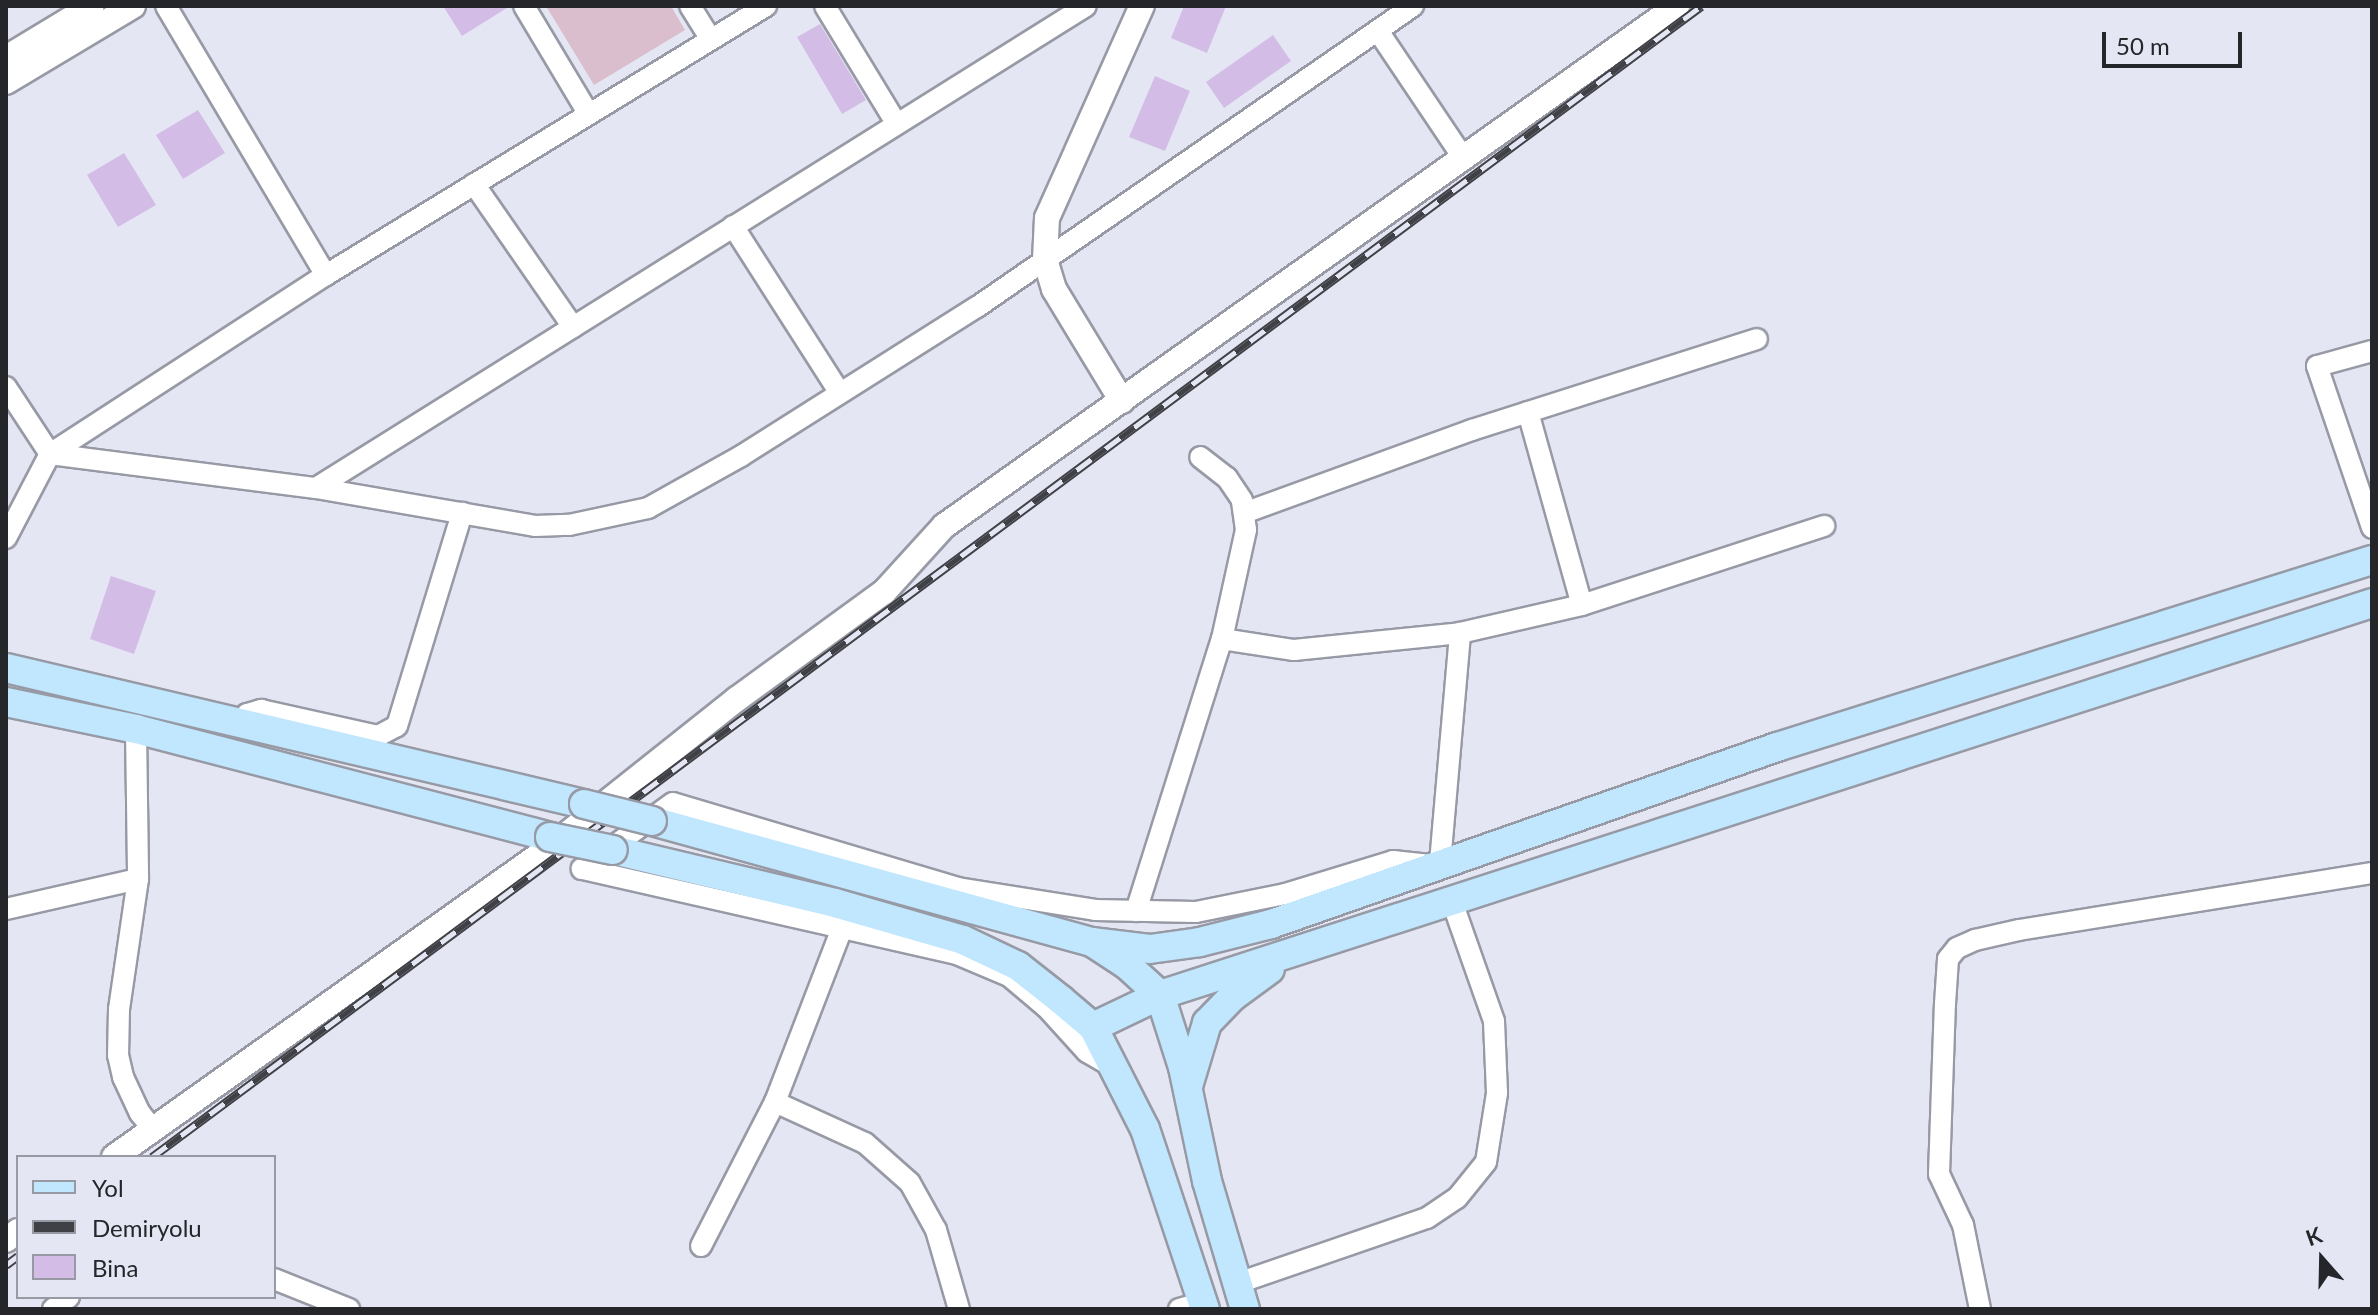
<!DOCTYPE html>
<style>
body{margin:0}
#map{position:relative;width:2378px;height:1315px;overflow:hidden;background:#e4e7f3;font-family:Lato,sans-serif}
div>[style]{position:absolute}
.green>*{inset:0;background:#dabecd}
.building>*{inset:0;background:#d3bde6}
.roads{filter:drop-shadow(2px 0 #979aa5) drop-shadow(-2px 0 #979aa5) drop-shadow(0 2px #979aa5) drop-shadow(0 -2px #979aa5)}
.minor>*{height:20px;margin:-10px;padding:0 10px;transform-origin:10px;border-radius:10px;background:#fff}
.tertiary>*{height:24px;margin:-12px;padding:0 12px;transform-origin:12px;border-radius:12px;background:#fff}
.secondary>*{height:28px;margin:-14px;padding:0 14px;transform-origin:14px;border-radius:14px;background:#c0e7fe}
.rail>*{height:9px;margin-top:-4.5px;transform-origin:0;background:repeating-linear-gradient(90deg,#e4e7f3 0 18px,#404146 0 36px);box-sizing:border-box;border-block:2px solid #404146}
.bridges{filter:drop-shadow(2px 0 #979aa5) drop-shadow(-2px 0 #979aa5) drop-shadow(0 2px #979aa5) drop-shadow(0 -2px #979aa5)}
.secondary-bridge>*{height:28px;margin:-14px;padding:0 14px;transform-origin:14px;border-radius:14px;background:#c0e7fe}
span{translate:-50% -50%;white-space:nowrap;text-align:center;line-height:1.15;-webkit-text-stroke:7px #e4e7f3;paint-order:stroke}
.frame{position:absolute;inset:0;border:8px solid #25262a;pointer-events:none}
.legend{position:absolute;left:16px;top:1155px;width:260px;height:144px;box-sizing:border-box;background:#e4e7f3;border:2px solid #989aa3;margin:0;padding:10px 14px;list-style:none;font-size:24px;color:#25262a}
.legend li{display:flex;align-items:center;gap:16px;height:40px}
.legend b{width:40px;border:2px solid #989aa3}
.north{position:absolute;left:2282px;top:1219px;width:80px;height:80px;-webkit-text-stroke:6px #e4e7f3;paint-order:stroke;rotate:340deg;font-size:22px;font-weight:700;line-height:32px;text-align:center;color:#25262a}
.north::after{content:'';display:block;margin:auto;width:28px;height:36px;background:#25262a;clip-path:polygon(50% 0,100% 100%,50% 72%,0 100%)}
.scale{position:absolute;left:2102px;top:32px;width:140px;height:36px;box-sizing:border-box;border:4px solid #25262a;border-top:0;padding-left:10px;font-size:24px;line-height:28px;white-space:nowrap;color:#25262a;-webkit-text-stroke:6px #e4e7f3;paint-order:stroke}
</style>
<div id="map">
<div class="green">
<div style="clip-path:polygon(546px 6px,671px 6px,685px 30px,594px 85px)"></div>
</div>
<div class="building">
<div style="clip-path:polygon(443px 6px,510px 6px,462px 36px)"></div>
<div style="clip-path:polygon(1184px 6px,1226px 6px,1207px 53px,1171px 38px)"></div>
<div style="clip-path:polygon(820px 24px,866px 100px,842px 114px,797px 37px)"></div>
<div style="clip-path:polygon(1273px 35px,1291px 61px,1224px 108px,1206px 82px)"></div>
<div style="clip-path:polygon(1155px 76px,1190px 91px,1165px 151px,1129px 137px)"></div>
<div style="clip-path:polygon(198px 110px,225px 153px,183px 179px,156px 135px)"></div>
<div style="clip-path:polygon(124px 153px,156px 205px,118px 227px,87px 175px)"></div>
<div style="clip-path:polygon(111px 576px,156px 591px,134px 654px,90px 639px)"></div>
</div>
<div class="roads">
<div class="minor">
<div style="left:166px;top:6px;width:313px;rotate:59.3deg"></div>
<div style="left:524px;top:6px;width:125px;rotate:59.1deg"></div>
<div style="left:690px;top:6px;width:39px;rotate:58deg"></div>
<div style="left:825px;top:6px;width:137px;rotate:58.7deg"></div>
<div style="left:1378px;top:31px;width:154px;rotate:56.1deg"></div>
<div style="left:474px;top:184px;width:174px;rotate:55.3deg"></div>
<div style="left:733px;top:226px;width:198px;rotate:57.4deg"></div>
<div style="left:2372px;top:351px;width:57px;rotate:164.7deg"></div>
<div style="left:2317px;top:366px;width:171px;rotate:71.2deg"></div>
<div style="left:6px;top:387px;width:80px;rotate:56.7deg"></div>
<div style="left:50px;top:454px;width:268px;rotate:7.3deg"></div>
<div style="left:316px;top:488px;width:222px;rotate:9.8deg"></div>
<div style="left:535px;top:526px;width:34px;rotate:-2deg"></div>
<div style="left:569px;top:525px;width:81px;rotate:-12.1deg"></div>
<div style="left:648px;top:508px;width:107px;rotate:-29.2deg"></div>
<div style="left:741px;top:456px;width:279px;rotate:-32.3deg"></div>
<div style="left:977px;top:307px;width:530px;rotate:-34.62deg"></div>
<div style="left:1528px;top:412px;width:200px;rotate:74.4deg"></div>
<div style="left:316px;top:488px;width:908px;rotate:-32.05deg"></div>
<div style="left:1244px;top:513px;width:243px;rotate:-20deg"></div>
<div style="left:1472px;top:430px;width:299px;rotate:-17.7deg"></div>
<div style="left:6px;top:538px;width:95px;rotate:-62.4deg"></div>
<div style="left:50px;top:454px;width:329px;rotate:-33deg"></div>
<div style="left:326px;top:275px;width:516px;rotate:-31.44deg"></div>
<div style="left:1222px;top:639px;width:73px;rotate:8.7deg"></div>
<div style="left:1294px;top:650px;width:167px;rotate:-5.8deg"></div>
<div style="left:1460px;top:633px;width:125px;rotate:-12.9deg"></div>
<div style="left:1582px;top:605px;width:255px;rotate:-18.1deg"></div>
<div style="left:241px;top:722px;width:10px;rotate:-53deg"></div>
<div style="left:247px;top:714px;width:15px;rotate:-16deg"></div>
<div style="left:261px;top:710px;width:120px;rotate:12.5deg"></div>
<div style="left:378px;top:736px;width:21px;rotate:-28deg"></div>
<div style="left:397px;top:726px;width:223px;rotate:-73deg"></div>
<div style="left:136px;top:729px;width:150px;rotate:89.2deg"></div>
<div style="left:138px;top:879px;width:131px;rotate:98.3deg"></div>
<div style="left:119px;top:1009px;width:46px;rotate:91.2deg"></div>
<div style="left:118px;top:1055px;width:23px;rotate:77deg"></div>
<div style="left:123px;top:1077px;width:40px;rotate:65deg"></div>
<div style="left:140px;top:1113px;width:18px;rotate:52deg"></div>
<div style="left:1440px;top:863px;width:231px;rotate:-85deg"></div>
<div style="left:6px;top:909px;width:135px;rotate:-12.8deg"></div>
<div style="left:1136px;top:911px;width:285px;rotate:-72.5deg"></div>
<div style="left:1222px;top:639px;width:112px;rotate:-77.6deg"></div>
<div style="left:1246px;top:530px;width:30px;rotate:-98deg"></div>
<div style="left:1242px;top:500px;width:27px;rotate:-124deg"></div>
<div style="left:1227px;top:478px;width:34px;rotate:-142deg"></div>
<div style="left:1115px;top:1068px;width:32px;rotate:-150deg"></div>
<div style="left:1087px;top:1052px;width:61px;rotate:-132.3deg"></div>
<div style="left:1046px;top:1007px;width:48px;rotate:-140deg"></div>
<div style="left:1009px;top:976px;width:56px;rotate:-157.1deg"></div>
<div style="left:957px;top:954px;width:385px;rotate:-167.2deg"></div>
<div style="left:582px;top:869px;width:112px;rotate:-36deg"></div>
<div style="left:673px;top:803px;width:297px;rotate:16.6deg"></div>
<div style="left:958px;top:888px;width:139px;rotate:9.1deg"></div>
<div style="left:1095px;top:910px;width:101px;rotate:1.1deg"></div>
<div style="left:1196px;top:912px;width:91px;rotate:-11.4deg"></div>
<div style="left:1285px;top:894px;width:113px;rotate:-17deg"></div>
<div style="left:1393px;top:861px;width:37px;rotate:6deg"></div>
<div style="left:775px;top:1102px;width:99px;rotate:24.5deg"></div>
<div style="left:865px;top:1143px;width:60px;rotate:41.6deg"></div>
<div style="left:910px;top:1183px;width:54px;rotate:61deg"></div>
<div style="left:936px;top:1230px;width:82px;rotate:73.8deg"></div>
<div style="left:701px;top:1246px;width:162px;rotate:-62.8deg"></div>
<div style="left:775px;top:1102px;width:186px;rotate:-68.9deg"></div>
<div style="left:274px;top:1279px;width:81px;rotate:21.8deg"></div>
<div style="left:1238px;top:1283px;width:200px;rotate:-19deg"></div>
<div style="left:1427px;top:1218px;width:36px;rotate:-34deg"></div>
<div style="left:1457px;top:1198px;width:46px;rotate:-51.1deg"></div>
<div style="left:1486px;top:1162px;width:70px;rotate:-80.9deg"></div>
<div style="left:1497px;top:1093px;width:72px;rotate:-92.4deg"></div>
<div style="left:1494px;top:1021px;width:126px;rotate:-109.4deg"></div>
<div style="left:53px;top:1309px;width:20px;rotate:-37deg"></div>
<div style="left:1179px;top:1309px;width:25px;rotate:-16deg"></div>
<div style="left:1980px;top:1309px;width:86px;rotate:-101.4deg"></div>
<div style="left:1963px;top:1225px;width:56px;rotate:-115.2deg"></div>
<div style="left:1939px;top:1174px;width:170px;rotate:-88deg"></div>
<div style="left:1945px;top:1004px;width:45px;rotate:-86.2deg"></div>
<div style="left:1948px;top:959px;width:14px;rotate:-51deg"></div>
<div style="left:1957px;top:948px;width:20px;rotate:-24deg"></div>
<div style="left:1975px;top:940px;width:45px;rotate:-12.8deg"></div>
<div style="left:2019px;top:930px;width:358px;rotate:-9.2deg"></div>
</div>
<div class="tertiary">
<div style="left:6px;top:58px;width:100px;rotate:-31.2deg"></div>
<div style="left:6px;top:82px;width:148px;rotate:-30.9deg"></div>
<div style="left:1122px;top:401px;width:131px;rotate:-121.3deg"></div>
<div style="left:1054px;top:289px;width:30px;rotate:-107deg"></div>
<div style="left:1045px;top:260px;width:42px;rotate:-87.3deg"></div>
<div style="left:1047px;top:218px;width:232px;rotate:-65.9deg"></div>
<div style="left:114px;top:1157px;width:537px;rotate:-35.38deg"></div>
<div style="left:552px;top:846px;width:236px;rotate:-38.5deg"></div>
<div style="left:737px;top:699px;width:182px;rotate:-36.1deg"></div>
<div style="left:884px;top:592px;width:89px;rotate:-47.7deg"></div>
<div style="left:944px;top:526px;width:899px;rotate:-35.35deg"></div>
<div style="left:6px;top:1240px;width:15px;rotate:-37deg"></div>
</div>
<div class="secondary">
<div style="left:6px;top:668px;width:594px;rotate:13.24deg"></div>
<div style="left:6px;top:702px;width:133px;rotate:11.7deg"></div>
<div style="left:136px;top:729px;width:428px;rotate:14.6deg"></div>
<div style="left:652px;top:821px;width:456px;rotate:15.4deg"></div>
<div style="left:1092px;top:942px;width:42px;rotate:33.3deg"></div>
<div style="left:1127px;top:965px;width:45px;rotate:42.3deg"></div>
<div style="left:1160px;top:995px;width:76px;rotate:72.3deg"></div>
<div style="left:1183px;top:1067px;width:116px;rotate:78.1deg"></div>
<div style="left:1207px;top:1181px;width:134px;rotate:73.5deg"></div>
<div style="left:613px;top:850px;width:228px;rotate:13.4deg"></div>
<div style="left:835px;top:903px;width:133px;rotate:16.1deg"></div>
<div style="left:963px;top:940px;width:61px;rotate:25.3deg"></div>
<div style="left:1018px;top:966px;width:55px;rotate:38.3deg"></div>
<div style="left:1061px;top:1000px;width:42px;rotate:40.2deg"></div>
<div style="left:1093px;top:1027px;width:114px;rotate:63deg"></div>
<div style="left:1145px;top:1129px;width:190px;rotate:71.6deg"></div>
<div style="left:1092px;top:942px;width:58px;rotate:6.9deg"></div>
<div style="left:1150px;top:949px;width:50px;rotate:-8deg"></div>
<div style="left:1200px;top:942px;width:73px;rotate:-14.2deg"></div>
<div style="left:1271px;top:924px;width:536px;rotate:-19.28deg"></div>
<div style="left:1777px;top:747px;width:624px;rotate:-17.45deg"></div>
<div style="left:1093px;top:1027px;width:74px;rotate:-25.5deg"></div>
<div style="left:1160px;top:995px;width:1274px;rotate:-17.92deg"></div>
<div style="left:1189px;top:1083px;width:63px;rotate:-73.3deg"></div>
<div style="left:1207px;top:1023px;width:36px;rotate:-46deg"></div>
<div style="left:1232px;top:997px;width:47px;rotate:-36.4deg"></div>
</div>
</div>
<div class="rail">
<div style="left:152px;top:1157px;width:1930px;rotate:-36.61deg"></div>
<div style="left:6px;top:1265px;width:15px;rotate:-37deg"></div>
</div>
<div class="bridges">
<div class="secondary-bridge">
<div style="left:584px;top:804px;width:70px;rotate:14deg"></div>
<div style="left:550px;top:837px;width:64px;rotate:11.7deg"></div>
</div>
</div>
<div class="frame"></div>
<ul class="legend">
<li><b style="height:10px;background:#c0e7fe"></b>Yol</li>
<li><b style="height:10px;background:#404146"></b>Demiryolu</li>
<li><b style="height:22px;background:#d3bde6"></b>Bina</li>
</ul>
<div class="north">K</div>
<div class="scale">50 m</div>
</div>
